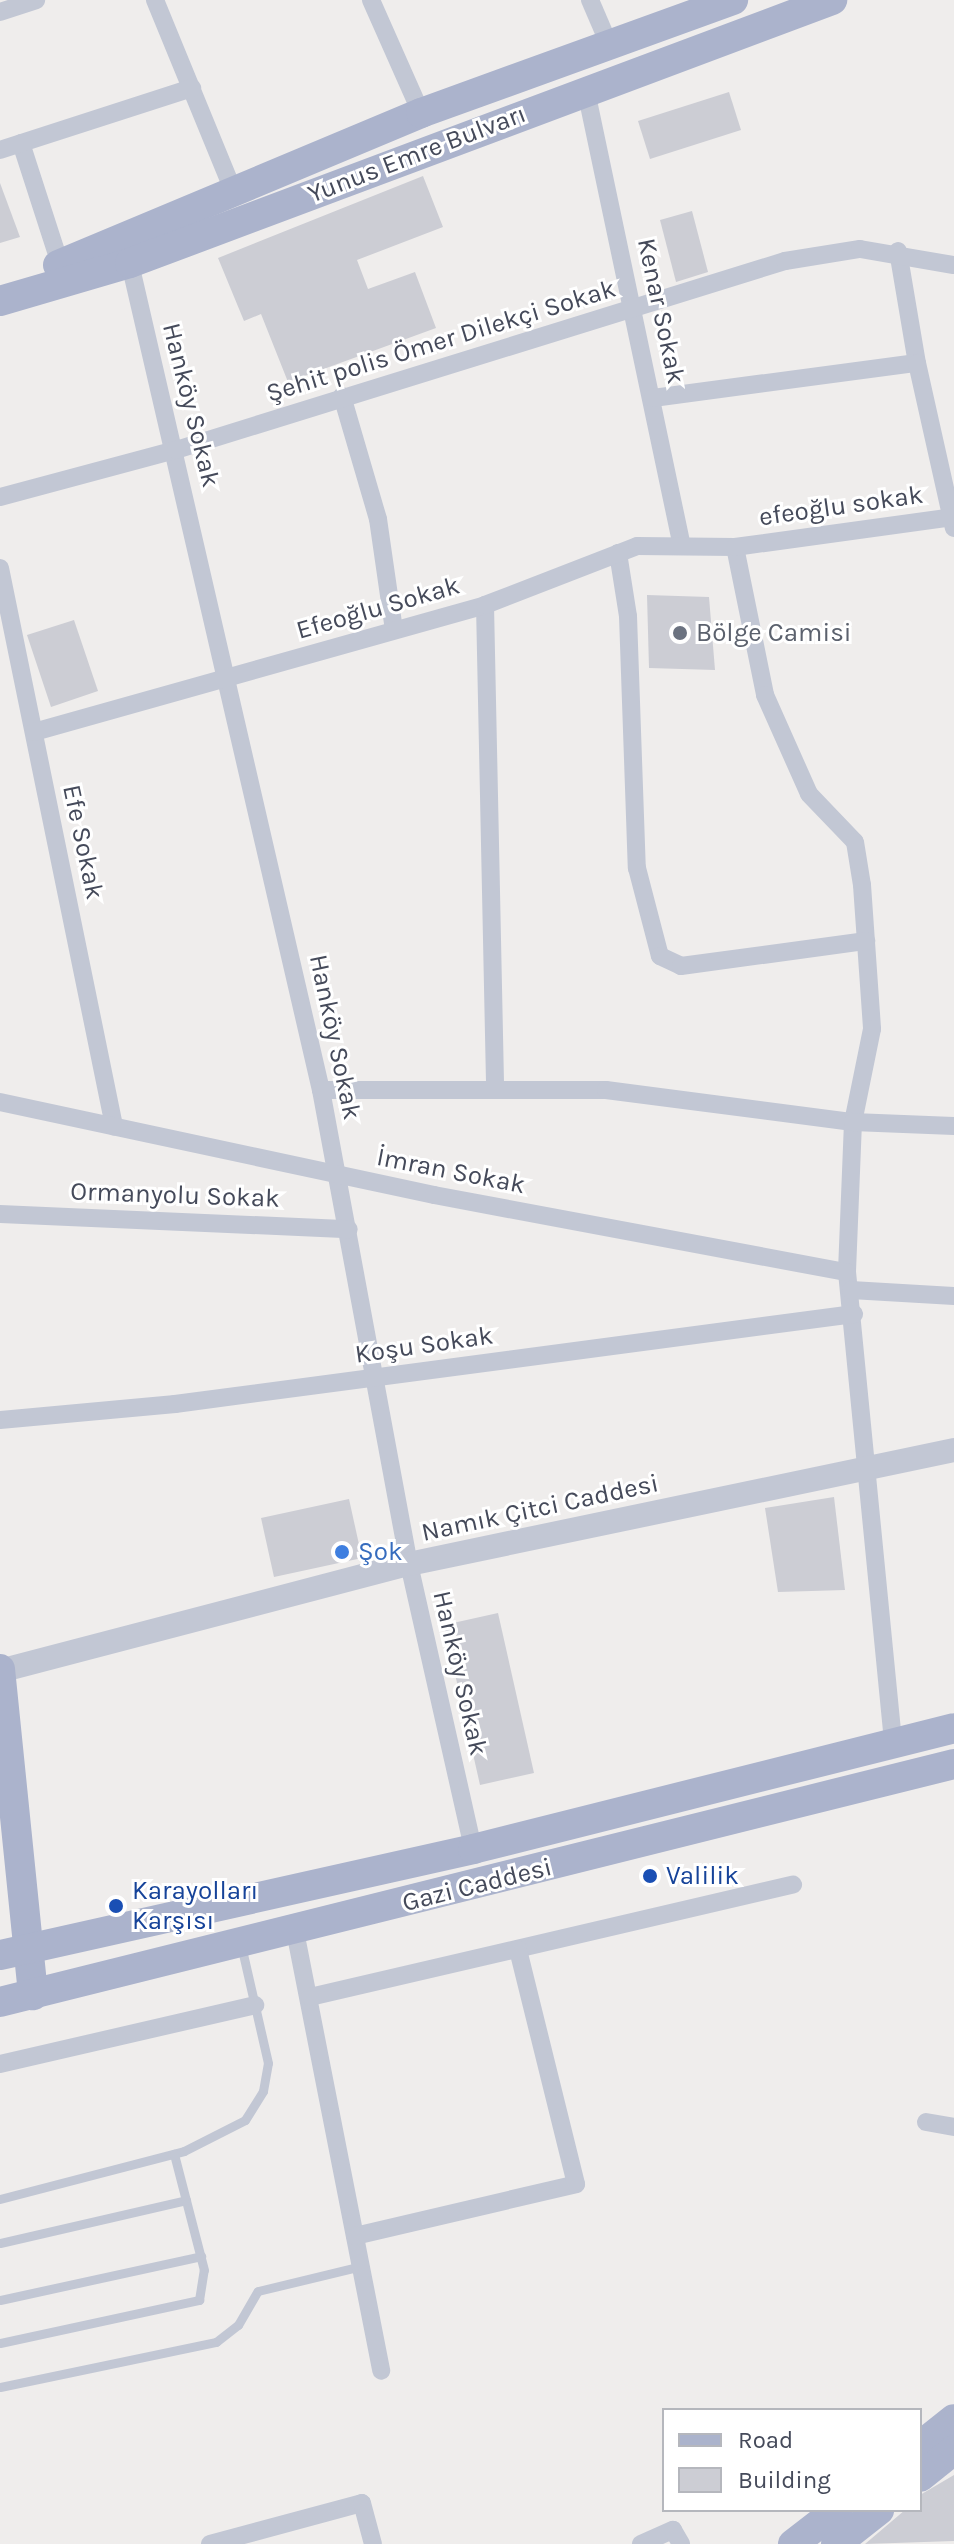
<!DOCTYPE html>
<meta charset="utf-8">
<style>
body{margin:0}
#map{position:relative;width:954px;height:2544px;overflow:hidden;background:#efedec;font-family:Karla,sans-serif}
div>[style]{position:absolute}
.building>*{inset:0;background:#cccdd4}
.service>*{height:9px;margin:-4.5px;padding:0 4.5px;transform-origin:4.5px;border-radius:4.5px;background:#c2c7d4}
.minor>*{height:18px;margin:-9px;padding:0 9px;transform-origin:9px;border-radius:9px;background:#c2c7d4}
.tertiary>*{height:24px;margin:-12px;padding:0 12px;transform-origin:12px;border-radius:12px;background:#c2c7d4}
.primary>*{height:30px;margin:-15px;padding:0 15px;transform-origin:15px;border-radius:15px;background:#abb3cc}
.dots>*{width:22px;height:22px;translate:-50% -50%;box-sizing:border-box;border:4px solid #fff;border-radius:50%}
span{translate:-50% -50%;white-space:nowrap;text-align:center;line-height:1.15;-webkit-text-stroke:6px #fff;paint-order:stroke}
.street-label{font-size:26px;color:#454a5a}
.worship-label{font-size:26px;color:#5b616d}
.left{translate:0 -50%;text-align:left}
.shop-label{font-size:26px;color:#366cbe}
.transit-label{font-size:26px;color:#164399}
.legend{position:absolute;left:662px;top:2408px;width:260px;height:104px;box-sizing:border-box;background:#fff;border:2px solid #b5b7bd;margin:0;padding:10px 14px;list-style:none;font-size:24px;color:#454a5a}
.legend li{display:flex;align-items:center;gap:16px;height:40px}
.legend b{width:40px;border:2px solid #b5b7bd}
</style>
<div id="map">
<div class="building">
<div style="clip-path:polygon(729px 92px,741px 130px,650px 159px,638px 121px)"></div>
<div style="clip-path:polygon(423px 176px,443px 227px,357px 260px,368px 289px,415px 272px,436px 328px,288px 382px,261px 314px,244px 321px,218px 258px)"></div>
<div style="clip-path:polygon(0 183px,20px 237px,0 243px)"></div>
<div style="clip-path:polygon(692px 211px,708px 272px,676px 282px,660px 220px)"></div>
<div style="clip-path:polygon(647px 595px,709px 597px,715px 670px,649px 668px)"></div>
<div style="clip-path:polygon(74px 620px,98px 691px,51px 707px,27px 635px)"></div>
<div style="clip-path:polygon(834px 1497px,845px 1590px,778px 1592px,765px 1508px)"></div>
<div style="clip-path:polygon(349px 1499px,362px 1558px,274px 1577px,261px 1518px)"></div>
<div style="clip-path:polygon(498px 1613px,534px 1773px,480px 1785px,444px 1625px)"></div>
<div style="clip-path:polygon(954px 2475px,954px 2541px,865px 2544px,905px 2510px,920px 2510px,920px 2495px)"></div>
</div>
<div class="service">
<div style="left:0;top:2199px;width:190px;rotate:-14.6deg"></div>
<div style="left:184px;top:2151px;width:68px;rotate:-26.9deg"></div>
<div style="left:245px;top:2120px;width:34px;rotate:-58deg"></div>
<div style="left:263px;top:2091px;width:28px;rotate:-80deg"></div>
<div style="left:268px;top:2063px;width:121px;rotate:-102.9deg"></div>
<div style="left:0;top:2243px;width:191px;rotate:-13deg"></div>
<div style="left:0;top:2300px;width:206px;rotate:-12.3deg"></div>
<div style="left:0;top:2343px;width:204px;rotate:-12.2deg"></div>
<div style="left:199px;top:2300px;width:30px;rotate:-81deg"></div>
<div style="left:204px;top:2270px;width:120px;rotate:-104.5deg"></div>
<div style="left:0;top:2387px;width:221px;rotate:-11.8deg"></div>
<div style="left:216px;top:2342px;width:28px;rotate:-38deg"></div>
<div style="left:238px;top:2325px;width:39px;rotate:-60deg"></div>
<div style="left:258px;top:2291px;width:106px;rotate:-13.6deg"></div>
</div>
<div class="minor">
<div style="left:155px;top:0;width:209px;rotate:67.7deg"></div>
<div style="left:371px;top:0;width:124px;rotate:66.1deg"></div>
<div style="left:590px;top:0;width:46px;rotate:66.8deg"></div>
<div style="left:0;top:12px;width:38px;rotate:-18deg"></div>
<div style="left:586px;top:91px;width:460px;rotate:78.1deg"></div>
<div style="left:21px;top:143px;width:127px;rotate:72.1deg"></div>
<div style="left:0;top:150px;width:202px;rotate:-17.9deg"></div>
<div style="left:898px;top:251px;width:114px;rotate:80.4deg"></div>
<div style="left:128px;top:255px;width:857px;rotate:76.99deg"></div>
<div style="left:321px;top:1090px;width:482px;rotate:79.5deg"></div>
<div style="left:409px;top:1564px;width:292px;rotate:77.3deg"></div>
<div style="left:342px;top:396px;width:128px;rotate:73.7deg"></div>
<div style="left:378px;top:519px;width:112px;rotate:81.8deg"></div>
<div style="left:653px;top:398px;width:266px;rotate:-7.6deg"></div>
<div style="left:917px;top:363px;width:169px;rotate:77.4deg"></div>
<div style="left:0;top:497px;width:182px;rotate:-15deg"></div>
<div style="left:176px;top:450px;width:638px;rotate:-17.24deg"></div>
<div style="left:785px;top:261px;width:76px;rotate:-9.1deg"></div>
<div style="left:860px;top:249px;width:95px;rotate:9.7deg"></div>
<div style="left:735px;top:547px;width:151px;rotate:78.5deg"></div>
<div style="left:765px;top:695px;width:108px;rotate:66deg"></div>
<div style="left:809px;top:794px;width:66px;rotate:46.2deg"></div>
<div style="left:855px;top:842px;width:44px;rotate:80.8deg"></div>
<div style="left:862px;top:885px;width:144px;rotate:86deg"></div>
<div style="left:872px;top:1029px;width:95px;rotate:101.5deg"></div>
<div style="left:853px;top:1122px;width:150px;rotate:92.3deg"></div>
<div style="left:847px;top:1272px;width:472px;rotate:84.4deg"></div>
<div style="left:618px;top:553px;width:64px;rotate:81deg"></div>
<div style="left:628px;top:616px;width:252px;rotate:88deg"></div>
<div style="left:637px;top:868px;width:91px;rotate:75.4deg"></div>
<div style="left:660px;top:956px;width:23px;rotate:25deg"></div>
<div style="left:681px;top:966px;width:187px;rotate:-7.7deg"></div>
<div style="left:0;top:568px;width:570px;rotate:78.45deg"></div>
<div style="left:485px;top:605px;width:484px;rotate:88.8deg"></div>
<div style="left:34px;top:732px;width:469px;rotate:-15.7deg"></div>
<div style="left:485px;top:605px;width:163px;rotate:-21.2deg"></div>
<div style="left:637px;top:546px;width:98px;rotate:0.6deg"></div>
<div style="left:735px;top:547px;width:221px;rotate:-7.8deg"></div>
<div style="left:321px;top:1090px;width:285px"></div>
<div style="left:606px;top:1090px;width:249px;rotate:7.4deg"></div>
<div style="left:853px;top:1122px;width:101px;rotate:2.3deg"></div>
<div style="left:0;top:1102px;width:444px;rotate:12.1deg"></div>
<div style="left:434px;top:1195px;width:420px;rotate:10.6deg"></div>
<div style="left:0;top:1214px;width:349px;rotate:2.5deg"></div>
<div style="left:851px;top:1290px;width:103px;rotate:3.3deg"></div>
<div style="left:0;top:1420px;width:176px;rotate:-5.2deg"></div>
<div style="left:175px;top:1404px;width:685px;rotate:-7.55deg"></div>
<div style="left:295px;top:1931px;width:448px;rotate:78.9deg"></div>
<div style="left:310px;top:1997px;width:496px;rotate:-13.1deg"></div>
<div style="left:0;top:2064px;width:262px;rotate:-13deg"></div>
<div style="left:926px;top:2122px;width:28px;rotate:10deg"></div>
<div style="left:355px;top:2236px;width:227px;rotate:-13.2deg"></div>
<div style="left:576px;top:2184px;width:242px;rotate:-103.9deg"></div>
<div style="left:210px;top:2544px;width:157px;rotate:-15.1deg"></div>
<div style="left:362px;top:2503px;width:42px;rotate:75deg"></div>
<div style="left:641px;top:2544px;width:35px;rotate:-24deg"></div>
<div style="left:673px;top:2530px;width:16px;rotate:60deg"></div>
</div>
<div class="tertiary">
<div style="left:0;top:1671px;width:423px;rotate:-14.7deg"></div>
<div style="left:409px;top:1564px;width:557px;rotate:-11.81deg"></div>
</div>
<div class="primary">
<div style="left:58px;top:265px;width:394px;rotate:-22.7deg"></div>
<div style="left:421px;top:113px;width:332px;rotate:-19.9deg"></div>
<div style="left:0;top:301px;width:135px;rotate:-16.3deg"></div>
<div style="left:130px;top:263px;width:750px;rotate:-20.54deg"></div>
<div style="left:0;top:1669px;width:328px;rotate:84.2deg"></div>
<div style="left:0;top:1955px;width:485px;rotate:-12.6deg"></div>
<div style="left:473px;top:1849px;width:496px;rotate:-14.1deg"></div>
<div style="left:0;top:2002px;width:983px;rotate:-14.01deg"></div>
<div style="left:920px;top:2446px;width:43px;rotate:-38.5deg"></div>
<div style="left:920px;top:2477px;width:43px;rotate:-38.5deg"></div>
<div style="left:793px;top:2544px;width:56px;rotate:-37.7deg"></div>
<div style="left:836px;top:2544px;width:55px;rotate:-38.3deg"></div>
</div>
<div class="dots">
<div style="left:680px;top:633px;background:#6b7280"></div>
<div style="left:342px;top:1552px;background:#3f7fe0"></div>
<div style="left:650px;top:1876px;background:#1a4fb4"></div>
<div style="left:116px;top:1906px;background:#1a4fb4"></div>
</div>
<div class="street-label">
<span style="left:417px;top:154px;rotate:-21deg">Yunus Emre Bulvarı</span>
<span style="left:661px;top:311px;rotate:78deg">Kenar Sokak</span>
<span style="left:441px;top:341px;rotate:-17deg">Şehit polis Ömer Dilekçi Sokak</span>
<span style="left:191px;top:405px;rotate:76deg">Hanköy Sokak</span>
<span style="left:841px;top:506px;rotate:-8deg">efeoğlu sokak</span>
<span style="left:378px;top:608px;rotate:-16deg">Efeoğlu Sokak</span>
<span style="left:83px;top:842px;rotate:78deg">Efe Sokak</span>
<span style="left:335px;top:1037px;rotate:78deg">Hanköy Sokak</span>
<span style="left:451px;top:1171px;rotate:11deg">İmran Sokak</span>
<span style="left:175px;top:1195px;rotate:2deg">Ormanyolu Sokak</span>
<span style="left:424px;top:1345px;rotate:-8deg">Koşu Sokak</span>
<span style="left:540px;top:1508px;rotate:-12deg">Namık Çitci Caddesi</span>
<span style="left:460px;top:1673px;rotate:77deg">Hanköy Sokak</span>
<span style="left:477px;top:1885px;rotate:-14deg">Gazi Caddesi</span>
</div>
<div class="worship-label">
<span class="left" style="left:696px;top:633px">Bölge Camisi</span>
</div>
<div class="shop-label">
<span class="left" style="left:358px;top:1552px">Şok</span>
</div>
<div class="transit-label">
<span class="left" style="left:666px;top:1876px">Valilik</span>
<span class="left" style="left:132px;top:1906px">Karayolları<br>Karşısı</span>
</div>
<ul class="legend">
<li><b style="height:10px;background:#abb3cc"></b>Road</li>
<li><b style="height:22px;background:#cccdd4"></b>Building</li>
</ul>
</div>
